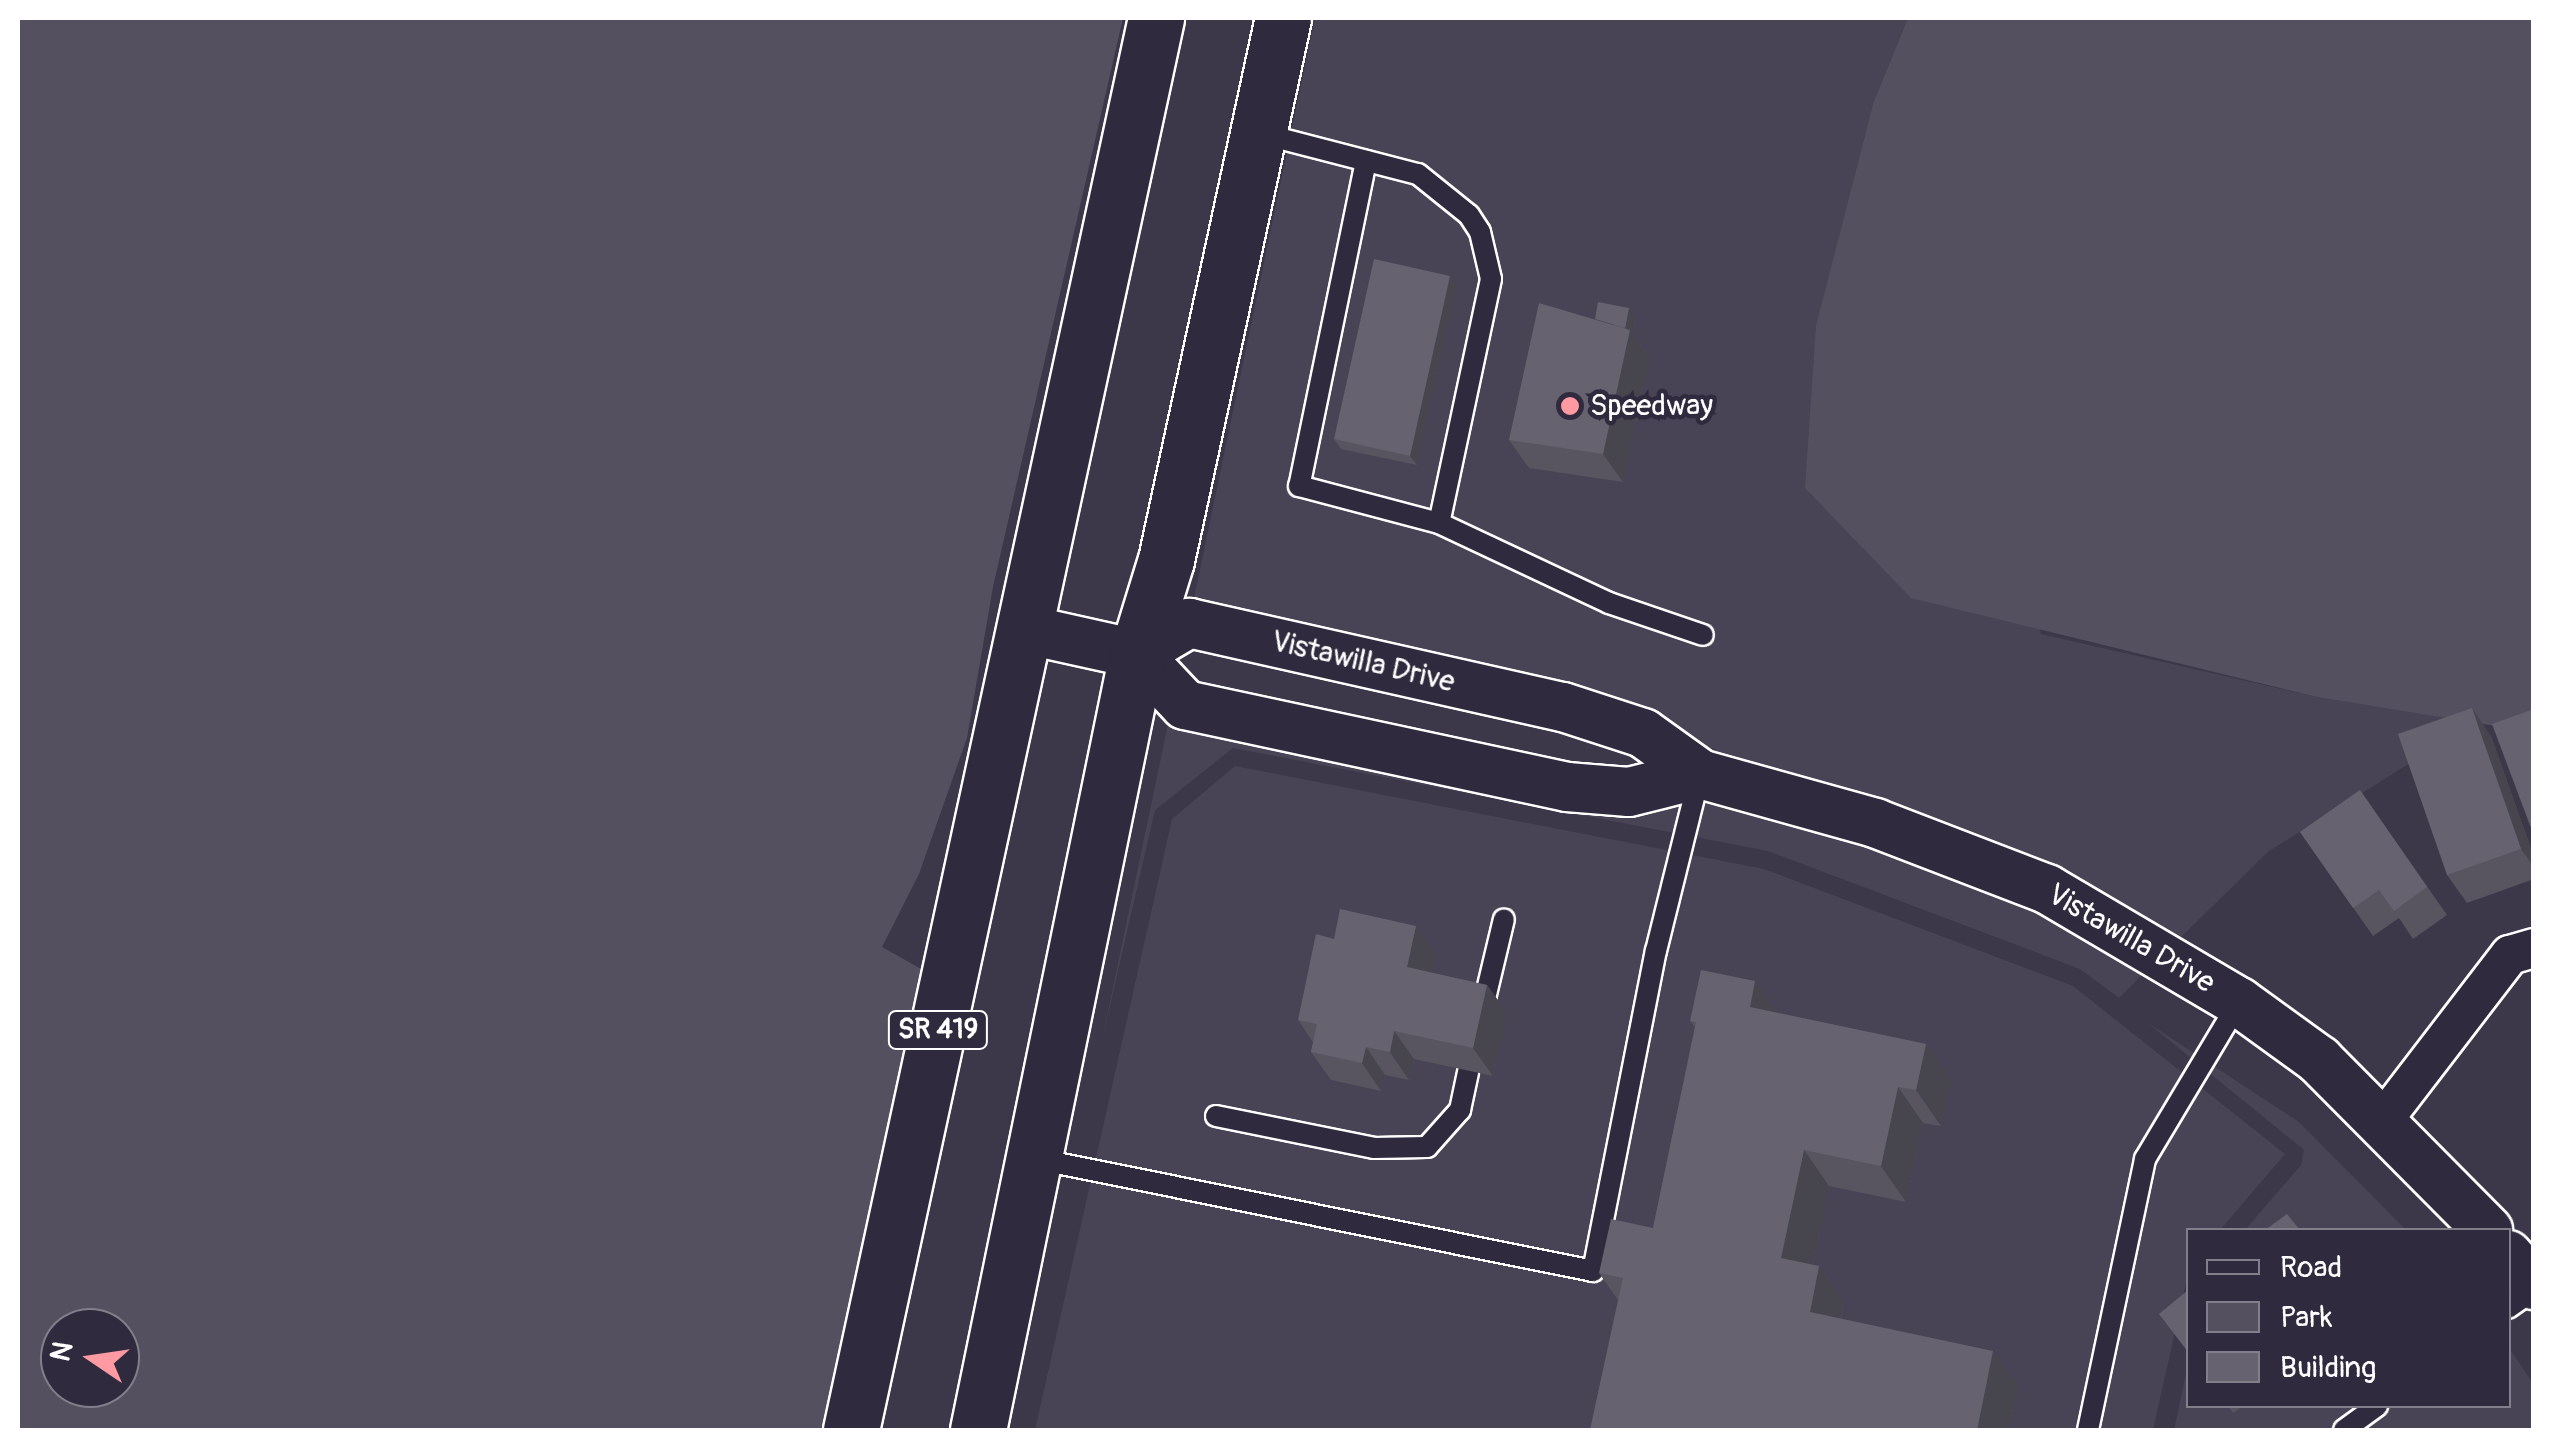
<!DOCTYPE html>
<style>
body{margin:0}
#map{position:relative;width:2551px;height:1448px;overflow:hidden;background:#3c3749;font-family:Pangolin,sans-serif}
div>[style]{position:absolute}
.built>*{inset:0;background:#494455}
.green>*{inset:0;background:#555060}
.roads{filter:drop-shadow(2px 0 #fff) drop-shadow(-2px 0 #fff) drop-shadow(0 2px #fff) drop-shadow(0 -2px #fff)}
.service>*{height:20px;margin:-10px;padding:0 10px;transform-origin:10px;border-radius:10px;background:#2f2a3d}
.minor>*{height:38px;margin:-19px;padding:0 19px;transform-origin:19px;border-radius:19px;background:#2f2a3d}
.tertiary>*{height:48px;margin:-24px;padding:0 24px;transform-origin:24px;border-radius:24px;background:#2f2a3d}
.primary>*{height:55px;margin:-27.5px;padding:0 27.5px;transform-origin:27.5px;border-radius:27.5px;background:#2f2a3d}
.wall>*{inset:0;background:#585460}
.shaded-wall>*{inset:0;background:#47454e}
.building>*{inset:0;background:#666270}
.dots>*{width:28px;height:28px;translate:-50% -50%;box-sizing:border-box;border:5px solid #2f2a3d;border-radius:50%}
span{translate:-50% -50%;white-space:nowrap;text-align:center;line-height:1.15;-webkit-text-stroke:9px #2f2a3d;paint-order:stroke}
.shield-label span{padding:2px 8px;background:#2f2a3d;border:2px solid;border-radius:8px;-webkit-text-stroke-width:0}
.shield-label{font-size:28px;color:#fff;font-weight:700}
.poi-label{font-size:30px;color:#fff}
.left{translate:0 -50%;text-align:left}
.street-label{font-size:30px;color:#fff}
.frame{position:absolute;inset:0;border:20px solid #fff;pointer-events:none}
.legend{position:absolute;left:2186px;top:1228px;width:325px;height:180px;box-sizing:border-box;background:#2f2a3d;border:2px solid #827f8b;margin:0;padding:12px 18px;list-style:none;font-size:30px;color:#fff}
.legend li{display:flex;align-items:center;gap:20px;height:50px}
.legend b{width:50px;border:2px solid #827f8b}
.north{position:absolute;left:40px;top:1308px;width:100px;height:100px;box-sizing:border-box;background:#2f2a3d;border:2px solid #827f8b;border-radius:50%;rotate:283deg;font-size:28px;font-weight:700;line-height:40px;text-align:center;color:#fff}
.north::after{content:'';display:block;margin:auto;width:35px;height:45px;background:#ff9aa2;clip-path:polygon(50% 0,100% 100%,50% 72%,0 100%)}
</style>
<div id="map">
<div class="built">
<div style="clip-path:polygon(1315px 18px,1908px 18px,1874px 101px,2041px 634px,2317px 697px,2476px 722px,2269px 851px,2178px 940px,2057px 871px,1718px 758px,1715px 749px,1193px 603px)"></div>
<div style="clip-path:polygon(1169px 719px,1705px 803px,1709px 798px,1867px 842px,2036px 907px,2148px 969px,2119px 998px,2080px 969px,1768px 851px,1233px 748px,1155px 810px,1101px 1045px)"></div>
<div style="clip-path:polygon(1235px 766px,1764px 869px,2073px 986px,2285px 1154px,2220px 1230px,2188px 1230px,2188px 1274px,2153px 1430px,1035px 1430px,1172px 819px)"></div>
<div style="clip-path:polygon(2148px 1023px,2299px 1122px,2406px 1230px,2245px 1230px,2301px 1165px,2304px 1150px)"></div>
<div style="clip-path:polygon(2509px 1348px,2533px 1383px,2533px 1430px,2174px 1430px,2188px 1365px,2188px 1406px,2508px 1406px)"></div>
</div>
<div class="green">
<div style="clip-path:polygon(evenodd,18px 18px,1123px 18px,993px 587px,967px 738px,919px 874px,882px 947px,923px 970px,822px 1430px,18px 1430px,18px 18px,60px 1328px,120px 1328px,120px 1388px,60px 1388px,60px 1328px)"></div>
<div style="clip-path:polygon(1908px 18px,2533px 18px,2533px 724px,2502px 727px,2317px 697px,1911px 598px,1805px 488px,1816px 326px,1874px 101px)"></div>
</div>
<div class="roads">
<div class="service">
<div style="left:1259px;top:133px;width:164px;rotate:14.5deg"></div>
<div style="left:1418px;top:174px;width:65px;rotate:38.8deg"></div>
<div style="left:1469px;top:215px;width:20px;rotate:57deg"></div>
<div style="left:1480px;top:232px;width:48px;rotate:76.8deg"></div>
<div style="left:1491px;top:279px;width:249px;rotate:102deg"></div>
<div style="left:1366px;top:161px;width:332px;rotate:101.6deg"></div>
<div style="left:1299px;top:486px;width:145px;rotate:14.8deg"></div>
<div style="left:1439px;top:523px;width:188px;rotate:25.2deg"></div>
<div style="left:1609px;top:603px;width:99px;rotate:18.8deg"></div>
<div style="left:1483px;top:1007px;width:90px;rotate:-76.6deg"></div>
<div style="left:1216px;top:1116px;width:161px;rotate:11.4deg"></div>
<div style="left:1374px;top:1148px;width:53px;rotate:-1.1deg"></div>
<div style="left:1427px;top:1147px;width:50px;rotate:-48.3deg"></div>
<div style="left:1460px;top:1110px;width:40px;rotate:-78deg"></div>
<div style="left:1037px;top:1159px;width:567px;rotate:11.39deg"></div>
<div style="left:1593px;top:1271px;width:326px;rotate:-78.9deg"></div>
<div style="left:1656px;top:951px;width:179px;rotate:-76.1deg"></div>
<div style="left:2508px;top:1308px;width:32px;rotate:-35deg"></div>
<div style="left:2088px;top:1430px;width:277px;rotate:-78.1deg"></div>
<div style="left:2145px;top:1159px;width:183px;rotate:-59.1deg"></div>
<div style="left:2344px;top:1430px;width:41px;rotate:-36deg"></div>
</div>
<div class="minor">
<div style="left:2384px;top:1119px;width:207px;rotate:-52.5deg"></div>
<div style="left:2510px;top:955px;width:25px;rotate:-16deg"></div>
</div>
<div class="tertiary">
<div style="left:1024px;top:629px;width:116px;rotate:12.5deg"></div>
<div style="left:1137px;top:654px;width:70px;rotate:46.7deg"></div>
<div style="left:1185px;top:705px;width:391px;rotate:12.1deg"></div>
<div style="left:1567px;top:787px;width:62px;rotate:4.6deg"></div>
<div style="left:1629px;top:792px;width:73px;rotate:-14.2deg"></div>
<div style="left:1137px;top:654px;width:61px;rotate:-30.8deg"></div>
<div style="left:1189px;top:623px;width:383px;rotate:12.7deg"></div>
<div style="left:1563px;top:707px;width:84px;rotate:18deg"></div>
<div style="left:1643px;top:733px;width:70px;rotate:35.7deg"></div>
<div style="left:1700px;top:774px;width:182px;rotate:15.6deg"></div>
<div style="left:1875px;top:823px;width:184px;rotate:21deg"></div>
<div style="left:2047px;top:889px;width:223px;rotate:30.5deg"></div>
<div style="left:2239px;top:1002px;width:99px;rotate:35.9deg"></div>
<div style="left:2319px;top:1060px;width:240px;rotate:45.2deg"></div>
<div style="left:2508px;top:1255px;width:40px;rotate:49deg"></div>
</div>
<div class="primary">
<div style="left:851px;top:1430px;width:1445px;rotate:-77.81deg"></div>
<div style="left:978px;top:1430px;width:792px;rotate:-78.42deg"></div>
<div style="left:1137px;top:654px;width:98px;rotate:-72.9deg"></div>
<div style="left:1166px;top:560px;width:554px;rotate:-77.82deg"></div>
</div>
</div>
<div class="wall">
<div style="clip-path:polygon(1457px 286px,1417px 465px,1341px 449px,1334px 439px)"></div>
<div style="clip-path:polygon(1629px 308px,1636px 318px,1633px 334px,1650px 358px,1623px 482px,1529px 468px,1509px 440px)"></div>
<div style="clip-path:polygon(2491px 736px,2534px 857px,2534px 879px,2467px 903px,2447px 875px)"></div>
<div style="clip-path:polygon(2360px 790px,2447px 915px,2413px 939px,2399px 918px,2373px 936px,2300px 832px)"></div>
<div style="clip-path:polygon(1416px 926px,1436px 954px,1431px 973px,1487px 985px,1507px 1013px,1493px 1076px,1414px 1059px,1409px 1080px,1385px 1075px,1381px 1091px,1331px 1080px,1311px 1052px,1313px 1042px,1298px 1020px,1334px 939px)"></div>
<div style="clip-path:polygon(1755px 981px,1778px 1013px,1926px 1044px,1951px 1080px,1941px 1126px,1923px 1123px,1906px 1202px,1829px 1186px,1813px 1265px,1819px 1266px,1844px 1302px,1841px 1319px,2019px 1387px,2009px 1430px,1590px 1430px,1618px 1300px,1599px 1273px,1653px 1228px,1695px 1027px,1690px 1021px)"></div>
<div style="clip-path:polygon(2228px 1406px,2243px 1406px,2233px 1413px)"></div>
</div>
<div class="shaded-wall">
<div style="clip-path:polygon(1450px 276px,1457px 286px,1417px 465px,1410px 456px)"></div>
<div style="clip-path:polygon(1629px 308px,1636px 318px,1633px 334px,1650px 358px,1623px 482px,1603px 454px)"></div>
<div style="clip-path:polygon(2472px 708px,2491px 736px,2534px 857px,2534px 867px,2521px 849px)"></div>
<div style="clip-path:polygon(1416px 926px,1436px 954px,1426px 995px,1407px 967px)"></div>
<div style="clip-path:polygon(1755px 981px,1781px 1017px,1750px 1007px)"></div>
<div style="clip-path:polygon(1487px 985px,1507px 1013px,1493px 1076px,1473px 1048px)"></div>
<div style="clip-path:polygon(1394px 1031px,1414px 1059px,1409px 1080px,1390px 1052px)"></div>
<div style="clip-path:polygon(1926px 1044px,1951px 1080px,1941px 1126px,1916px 1090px)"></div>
<div style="clip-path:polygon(1366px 1047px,1385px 1075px,1381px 1091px,1362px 1063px)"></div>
<div style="clip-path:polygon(1898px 1087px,1923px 1123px,1906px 1202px,1881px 1166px)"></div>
<div style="clip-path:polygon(1804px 1150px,1829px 1186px,1807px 1294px,1781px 1258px)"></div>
<div style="clip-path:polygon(1819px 1266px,1844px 1302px,1835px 1348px,1810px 1312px)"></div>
<div style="clip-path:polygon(1993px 1351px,2019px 1387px,2009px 1430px,1977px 1430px)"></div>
</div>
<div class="building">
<div style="clip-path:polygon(1374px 259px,1450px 276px,1410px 456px,1334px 439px)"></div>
<div style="clip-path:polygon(1598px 302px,1629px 308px,1625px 328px,1595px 319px)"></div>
<div style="clip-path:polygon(1539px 303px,1630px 330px,1603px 454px,1509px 440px)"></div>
<div style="clip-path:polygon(2472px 708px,2521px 849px,2447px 875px,2398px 734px)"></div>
<div style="clip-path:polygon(2534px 709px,2534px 836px,2492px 724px)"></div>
<div style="clip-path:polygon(2360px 790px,2427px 887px,2394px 911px,2379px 890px,2353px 908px,2300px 832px)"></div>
<div style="clip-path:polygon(1340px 909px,1416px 926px,1407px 967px,1487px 985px,1473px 1048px,1394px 1031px,1390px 1052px,1366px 1047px,1362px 1063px,1311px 1052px,1317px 1024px,1298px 1020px,1316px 934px,1334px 939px)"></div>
<div style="clip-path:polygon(1701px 970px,1755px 981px,1750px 1007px,1926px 1044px,1916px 1090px,1898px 1087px,1881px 1166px,1804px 1150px,1781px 1258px,1819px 1266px,1810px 1312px,1993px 1351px,1977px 1430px,1590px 1430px,1623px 1278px,1599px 1273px,1611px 1219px,1653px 1228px,1696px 1022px,1690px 1021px)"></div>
<div style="clip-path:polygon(2287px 1214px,2300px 1230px,2265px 1230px)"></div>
<div style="clip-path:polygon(2188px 1290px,2188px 1352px,2159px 1314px)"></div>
</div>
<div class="dots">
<div style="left:1570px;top:406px;background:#ff9aa2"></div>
</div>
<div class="shield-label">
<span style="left:938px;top:1030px">SR 419</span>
</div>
<div class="poi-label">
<span class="left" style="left:1590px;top:406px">Speedway</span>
</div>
<div class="street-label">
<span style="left:1363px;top:662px;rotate:13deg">Vistawilla Drive</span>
<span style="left:2131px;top:939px;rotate:30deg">Vistawilla Drive</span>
</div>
<div class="frame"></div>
<ul class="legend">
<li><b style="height:12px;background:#2f2a3d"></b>Road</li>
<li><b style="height:28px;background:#555060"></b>Park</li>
<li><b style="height:28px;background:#666270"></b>Building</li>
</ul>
<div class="north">N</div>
</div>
